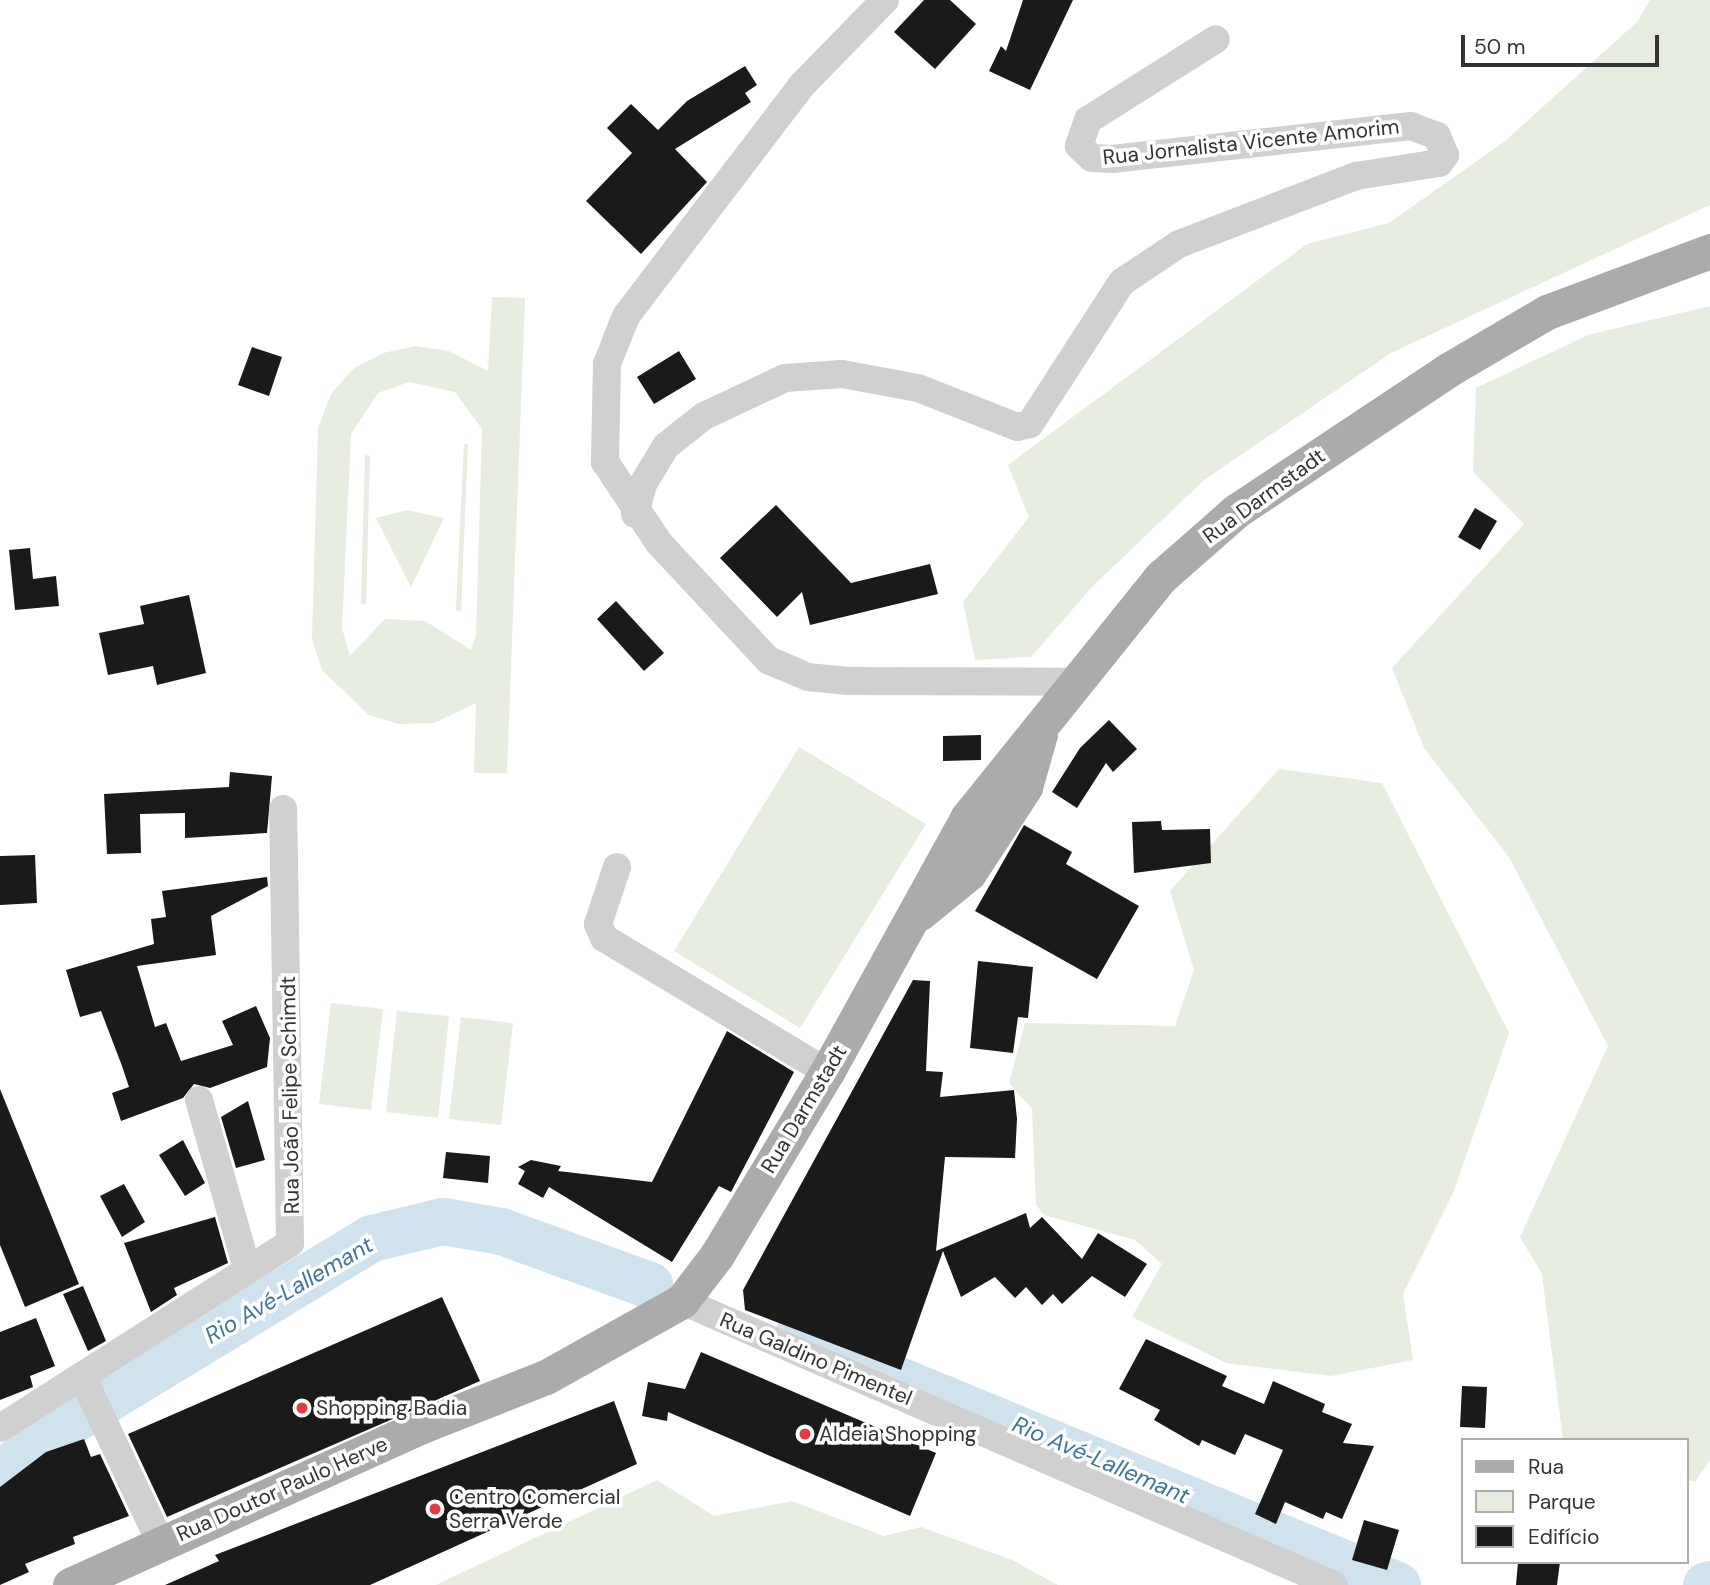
<!DOCTYPE html>
<meta charset="utf-8">
<style>
body{margin:0}
#map{position:relative;width:1710px;height:1585px;overflow:hidden;background:#fff;font-family:"DM Sans",sans-serif}
div>[style]{position:absolute}
.green>*{inset:0;background:#e6ecdf}
.river>*{height:47px;margin:-23.5px;padding:0 23.5px;transform-origin:23.5px;border-radius:23.5px;background:#cfe2ee}
.building>*{inset:0;background:#1a1a1a}
.minor>*{height:28px;margin:-14px;padding:0 14px;transform-origin:14px;border-radius:14px;background:#d0d0d0}
.major>*{height:35px;margin:-17.5px;padding:0 17.5px;transform-origin:17.5px;border-radius:17.5px;background:#ababab}
.dots>*{width:19px;height:19px;translate:-50% -50%;box-sizing:border-box;border:4px solid #fff;border-radius:50%}
span{translate:-50% -50%;white-space:nowrap;text-align:center;line-height:1.15;-webkit-text-stroke:7px #fff;paint-order:stroke}
.street-label{font-size:21px;color:#333}
.poi-label{font-size:21px;color:#333}
.left{translate:0 -50%;text-align:left}
.water-label{font-size:23px;color:#3f7597;font-style:italic}
.legend{position:absolute;left:1461px;top:1438px;width:228px;height:126px;box-sizing:border-box;background:#fff;border:2px solid #adadad;margin:0;padding:9px 12px;list-style:none;font-size:21px;color:#333}
.legend li{display:flex;align-items:center;gap:14px;height:35px}
.legend b{width:35px;border:2px solid #adadad}
.scale{position:absolute;left:1461px;top:35px;width:198px;height:32px;box-sizing:border-box;border:4px solid #333;border-top:0;padding-left:9px;font-size:21px;line-height:24px;white-space:nowrap;color:#333;-webkit-text-stroke:5px #fff;paint-order:stroke}
</style>
<div id="map">
<div class="green">
<div style="clip-path:polygon(1650px 0,1710px 0,1710px 205px,1391px 353px,1204px 480px,1092px 587px,1031px 657px,975px 660px,963px 602px,1029px 517px,1008px 465px,1307px 244px,1389px 223px,1505px 141px,1637px 22px)"></div>
<div style="clip-path:polygon(evenodd,492px 297px,525px 298px,507px 773px,474px 773px,476px 703px,434px 723px,399px 724px,369px 715px,322px 670px,312px 639px,318px 428px,331px 394px,353px 369px,383px 353px,416px 346px,449px 351px,488px 371px,492px 297px,409px 382px,455px 392px,482px 429px,476px 635px,471px 650px,425px 621px,385px 619px,350px 656px,342px 628px,351px 434px,378px 393px,409px 382px)"></div>
<div style="clip-path:polygon(1710px 306px,1710px 1460px,1695px 1482px,1687px 1480px,1687px 1440px,1563px 1440px,1542px 1274px,1520px 1237px,1608px 1046px,1509px 857px,1424px 748px,1392px 668px,1524px 524px,1473px 472px,1476px 388px,1588px 335px)"></div>
<div style="clip-path:polygon(464px 444px,468px 444px,461px 611px,456px 610px)"></div>
<div style="clip-path:polygon(365px 455px,370px 456px,366px 604px,361px 604px)"></div>
<div style="clip-path:polygon(407px 510px,444px 518px,411px 587px,376px 518px)"></div>
<div style="clip-path:polygon(799px 747px,926px 824px,800px 1028px,674px 951px)"></div>
<div style="clip-path:polygon(1279px 769px,1382px 783px,1509px 1033px,1453px 1193px,1403px 1294px,1413px 1360px,1331px 1376px,1226px 1363px,1132px 1317px,1162px 1264px,1135px 1240px,1044px 1215px,1036px 1205px,1032px 1109px,1009px 1083px,1025px 1023px,1175px 1026px,1194px 970px,1170px 891px)"></div>
<div style="clip-path:polygon(331px 1003px,383px 1009px,371px 1110px,319px 1104px)"></div>
<div style="clip-path:polygon(397px 1011px,449px 1016px,438px 1118px,386px 1112px)"></div>
<div style="clip-path:polygon(461px 1017px,513px 1023px,501px 1125px,449px 1119px)"></div>
<div style="clip-path:polygon(657px 1480px,714px 1516px,792px 1501px,884px 1536px,921px 1527px,1012px 1560px,1058px 1585px,436px 1585px)"></div>
</div>
<div class="river">
<div style="left:796px;top:1338px;width:650px;rotate:22.34deg"></div>
<div style="left:0;top:1475px;width:67px;rotate:-39.6deg"></div>
<div style="left:52px;top:1432px;width:373px;rotate:-31.3deg"></div>
<div style="left:371px;top:1238px;width:74px;rotate:-13.3deg"></div>
<div style="left:443px;top:1221px;width:59px;rotate:9.8deg"></div>
<div style="left:501px;top:1231px;width:158px;rotate:20deg"></div>
<div style="left:1706px;top:1585px;width:4px;rotate:-14deg"></div>
</div>
<div class="building">
<div style="clip-path:polygon(924px 0,950px 0,976px 24px,935px 69px,894px 32px)"></div>
<div style="clip-path:polygon(1023px 0,1073px 0,1030px 90px,989px 71px,1001px 46px,1006px 51px)"></div>
<div style="clip-path:polygon(745px 66px,757px 85px,745px 93px,751px 102px,675px 149px,707px 182px,641px 254px,586px 201px,632px 153px,607px 128px,631px 104px,658px 130px,687px 101px)"></div>
<div style="clip-path:polygon(252px 347px,282px 357px,269px 396px,238px 385px)"></div>
<div style="clip-path:polygon(679px 351px,696px 379px,654px 404px,637px 377px)"></div>
<div style="clip-path:polygon(776px 505px,851px 583px,930px 564px,938px 594px,810px 625px,802px 592px,777px 617px,720px 558px)"></div>
<div style="clip-path:polygon(1475px 508px,1497px 521px,1480px 550px,1458px 537px)"></div>
<div style="clip-path:polygon(30px 548px,33px 579px,56px 576px,59px 606px,15px 610px,9px 550px)"></div>
<div style="clip-path:polygon(189px 595px,206px 673px,157px 685px,153px 666px,108px 675px,99px 633px,144px 624px,140px 606px)"></div>
<div style="clip-path:polygon(616px 601px,664px 653px,644px 671px,597px 619px)"></div>
<div style="clip-path:polygon(1109px 720px,1137px 749px,1113px 772px,1106px 763px,1077px 808px,1052px 792px,1080px 748px)"></div>
<div style="clip-path:polygon(981px 735px,981px 760px,943px 761px,943px 736px)"></div>
<div style="clip-path:polygon(230px 772px,272px 776px,267px 833px,185px 838px,185px 813px,140px 814px,141px 853px,107px 854px,104px 794px,229px 787px)"></div>
<div style="clip-path:polygon(1161px 821px,1162px 830px,1210px 829px,1211px 863px,1134px 873px,1132px 822px)"></div>
<div style="clip-path:polygon(1024px 825px,1072px 852px,1066px 864px,1139px 906px,1097px 979px,975px 911px)"></div>
<div style="clip-path:polygon(35px 855px,37px 903px,0 905px,0 856px)"></div>
<div style="clip-path:polygon(267px 877px,268px 886px,211px 916px,216px 955px,137px 966px,155px 1027px,166px 1023px,181px 1061px,233px 1045px,222px 1021px,256px 1006px,270px 1038px,267px 1067px,210px 1088px,194px 1084px,183px 1098px,121px 1121px,112px 1093px,129px 1087px,122px 1066px,101px 1011px,80px 1017px,66px 970px,154px 944px,151px 919px,166px 917px,162px 891px)"></div>
<div style="clip-path:polygon(978px 961px,1033px 967px,1028px 1018px,1018px 1017px,1013px 1053px,970px 1048px)"></div>
<div style="clip-path:polygon(913px 980px,930px 981px,926px 1071px,943px 1072px,940px 1097px,1014px 1090px,1017px 1119px,1015px 1158px,945px 1157px,936px 1251px,1026px 1213px,1030px 1228px,1042px 1217px,1082px 1259px,1098px 1233px,1147px 1264px,1125px 1297px,1092px 1276px,1062px 1304px,1053px 1294px,1042px 1305px,1026px 1287px,1015px 1298px,995px 1277px,961px 1297px,943px 1251px,901px 1370px,745px 1310px,743px 1290px)"></div>
<div style="clip-path:polygon(727px 1031px,794px 1072px,731px 1192px,719px 1186px,672px 1262px,549px 1187px,543px 1198px,518px 1184px,525px 1171px,518px 1167px,531px 1160px,561px 1166px,558px 1171px,652px 1182px)"></div>
<div style="clip-path:polygon(0 1089px,79px 1284px,25px 1307px,0 1245px)"></div>
<div style="clip-path:polygon(248px 1101px,265px 1160px,236px 1168px,221px 1117px)"></div>
<div style="clip-path:polygon(183px 1140px,205px 1183px,185px 1196px,159px 1155px)"></div>
<div style="clip-path:polygon(446px 1152px,490px 1156px,488px 1183px,443px 1178px)"></div>
<div style="clip-path:polygon(124px 1184px,145px 1222px,122px 1237px,100px 1196px)"></div>
<div style="clip-path:polygon(215px 1217px,228px 1263px,174px 1288px,177px 1295px,151px 1312px,124px 1243px)"></div>
<div style="clip-path:polygon(83px 1286px,106px 1341px,88px 1351px,63px 1294px)"></div>
<div style="clip-path:polygon(442px 1297px,480px 1381px,167px 1517px,128px 1434px)"></div>
<div style="clip-path:polygon(36px 1318px,55px 1366px,30px 1376px,33px 1387px,0 1400px,0 1332px)"></div>
<div style="clip-path:polygon(1146px 1339px,1227px 1376px,1222px 1386px,1264px 1404px,1273px 1381px,1325px 1404px,1322px 1412px,1352px 1424px,1343px 1443px,1374px 1446px,1342px 1519px,1326px 1512px,1323px 1519px,1285px 1502px,1276px 1524px,1255px 1514px,1283px 1450px,1245px 1434px,1235px 1455px,1202px 1440px,1199px 1446px,1154px 1420px,1160px 1410px,1119px 1389px)"></div>
<div style="clip-path:polygon(701px 1352px,936px 1453px,910px 1516px,668px 1412px,667px 1421px,642px 1416px,648px 1382px,685px 1389px)"></div>
<div style="clip-path:polygon(1462px 1386px,1487px 1387px,1485px 1428px,1460px 1427px)"></div>
<div style="clip-path:polygon(614px 1401px,637px 1464px,370px 1585px,165px 1585px,219px 1561px,215px 1555px)"></div>
<div style="clip-path:polygon(84px 1439px,91px 1457px,100px 1454px,129px 1516px,73px 1537px,75px 1544px,25px 1564px,29px 1572px,0 1585px,0 1487px,46px 1452px)"></div>
<div style="clip-path:polygon(1364px 1520px,1399px 1530px,1387px 1570px,1352px 1560px)"></div>
<div style="clip-path:polygon(1518px 1562px,1560px 1562px,1557px 1585px,1516px 1585px)"></div>
</div>
<div class="minor">
<div style="left:885px;top:0;width:119px;rotate:134.3deg"></div>
<div style="left:802px;top:85px;width:290px;rotate:127.3deg"></div>
<div style="left:626px;top:316px;width:52px;rotate:111.6deg"></div>
<div style="left:607px;top:364px;width:98px;rotate:91.2deg"></div>
<div style="left:605px;top:462px;width:97px;rotate:56.3deg"></div>
<div style="left:659px;top:543px;width:160px;rotate:47deg"></div>
<div style="left:768px;top:660px;width:43px;rotate:23deg"></div>
<div style="left:808px;top:677px;width:40px;rotate:5.7deg"></div>
<div style="left:848px;top:681px;width:230px;rotate:0.2deg"></div>
<div style="left:635px;top:514px;width:31px;rotate:-75deg"></div>
<div style="left:643px;top:484px;width:44px;rotate:-58.8deg"></div>
<div style="left:666px;top:446px;width:48px;rotate:-38.3deg"></div>
<div style="left:704px;top:416px;width:89px;rotate:-25.1deg"></div>
<div style="left:785px;top:378px;width:57px;rotate:-4deg"></div>
<div style="left:842px;top:374px;width:77px;rotate:10.4deg"></div>
<div style="left:918px;top:388px;width:106px;rotate:21.5deg"></div>
<div style="left:1017px;top:427px;width:13px;rotate:-13deg"></div>
<div style="left:1030px;top:424px;width:169px;rotate:-57.1deg"></div>
<div style="left:1122px;top:282px;width:69px;rotate:-33.7deg"></div>
<div style="left:1179px;top:244px;width:190px;rotate:-21deg"></div>
<div style="left:1356px;top:176px;width:84px;rotate:-8.9deg"></div>
<div style="left:1439px;top:163px;width:10px;rotate:-53deg"></div>
<div style="left:1445px;top:155px;width:21px;rotate:-113deg"></div>
<div style="left:1437px;top:136px;width:28px;rotate:-159deg"></div>
<div style="left:1411px;top:126px;width:301px;rotate:173.7deg"></div>
<div style="left:1112px;top:159px;width:20px;rotate:-177deg"></div>
<div style="left:1092px;top:158px;width:18px;rotate:-137deg"></div>
<div style="left:1079px;top:146px;width:28px;rotate:-71deg"></div>
<div style="left:1088px;top:120px;width:151px;rotate:-32.3deg"></div>
<div style="left:617px;top:867px;width:60px;rotate:108.4deg"></div>
<div style="left:598px;top:924px;width:15px;rotate:67deg"></div>
<div style="left:604px;top:938px;width:260px;rotate:31deg"></div>
<div style="left:199px;top:1100px;width:176px;rotate:74.1deg"></div>
<div style="left:682px;top:1301px;width:711px;rotate:23.54deg"></div>
<div style="left:82px;top:1376px;width:186px;rotate:64.8deg"></div>
<div style="left:0;top:1428px;width:344px;rotate:-32.5deg"></div>
<div style="left:290px;top:1243px;width:434px;rotate:-90.9deg"></div>
</div>
<div class="major">
<div style="left:920px;top:913px;width:63px;rotate:-39.2deg"></div>
<div style="left:969px;top:873px;width:103px;rotate:-56.9deg"></div>
<div style="left:1025px;top:787px;width:55px;rotate:-74.2deg"></div>
<div style="left:70px;top:1585px;width:386px;rotate:-24.3deg"></div>
<div style="left:422px;top:1426px;width:133px;rotate:-21.6deg"></div>
<div style="left:546px;top:1377px;width:156px;rotate:-29.2deg"></div>
<div style="left:682px;top:1301px;width:58px;rotate:-52.7deg"></div>
<div style="left:717px;top:1255px;width:214px;rotate:-59deg"></div>
<div style="left:827px;top:1072px;width:290px;rotate:-61.1deg"></div>
<div style="left:967px;top:818px;width:309px;rotate:-51.2deg"></div>
<div style="left:1161px;top:577px;width:100px;rotate:-41.3deg"></div>
<div style="left:1236px;top:511px;width:255px;rotate:-33.6deg"></div>
<div style="left:1448px;top:370px;width:115px;rotate:-30.4deg"></div>
<div style="left:1547px;top:312px;width:174px;rotate:-20.5deg"></div>
</div>
<div class="dots">
<div style="left:302px;top:1408px;background:#e63946"></div>
<div style="left:805px;top:1434px;background:#e63946"></div>
<div style="left:435px;top:1509px;background:#e63946"></div>
</div>
<div class="street-label">
<span style="left:1251px;top:142px;rotate:-6deg">Rua Jornalista Vicente Amorim</span>
<span style="left:1264px;top:496px;rotate:-36deg">Rua Darmstadt</span>
<span style="left:290px;top:1095px;rotate:-91deg">Rua João Felipe Schimdt</span>
<span style="left:804px;top:1109px;rotate:-59deg">Rua Darmstadt</span>
<span style="left:816px;top:1359px;rotate:23deg">Rua Galdino Pimentel</span>
<span style="left:282px;top:1489px;rotate:-24deg">Rua Doutor Paulo Herve</span>
</div>
<div class="poi-label">
<span class="left" style="left:316px;top:1408px">Shopping Badia</span>
<span class="left" style="left:819px;top:1434px">Aldeia Shopping</span>
<span class="left" style="left:449px;top:1509px">Centro Comercial<br>Serra Verde</span>
</div>
<div class="water-label">
<span style="left:289px;top:1290px;rotate:-30deg">Rio Avé‐Lallemant</span>
<span style="left:1101px;top:1460px;rotate:23deg">Rio Avé‐Lallemant</span>
</div>
<ul class="legend">
<li><b style="height:9px;background:#ababab"></b>Rua</li>
<li><b style="height:19px;background:#e6ecdf"></b>Parque</li>
<li><b style="height:19px;background:#1a1a1a"></b>Edifício</li>
</ul>
<div class="scale">50 m</div>
</div>
